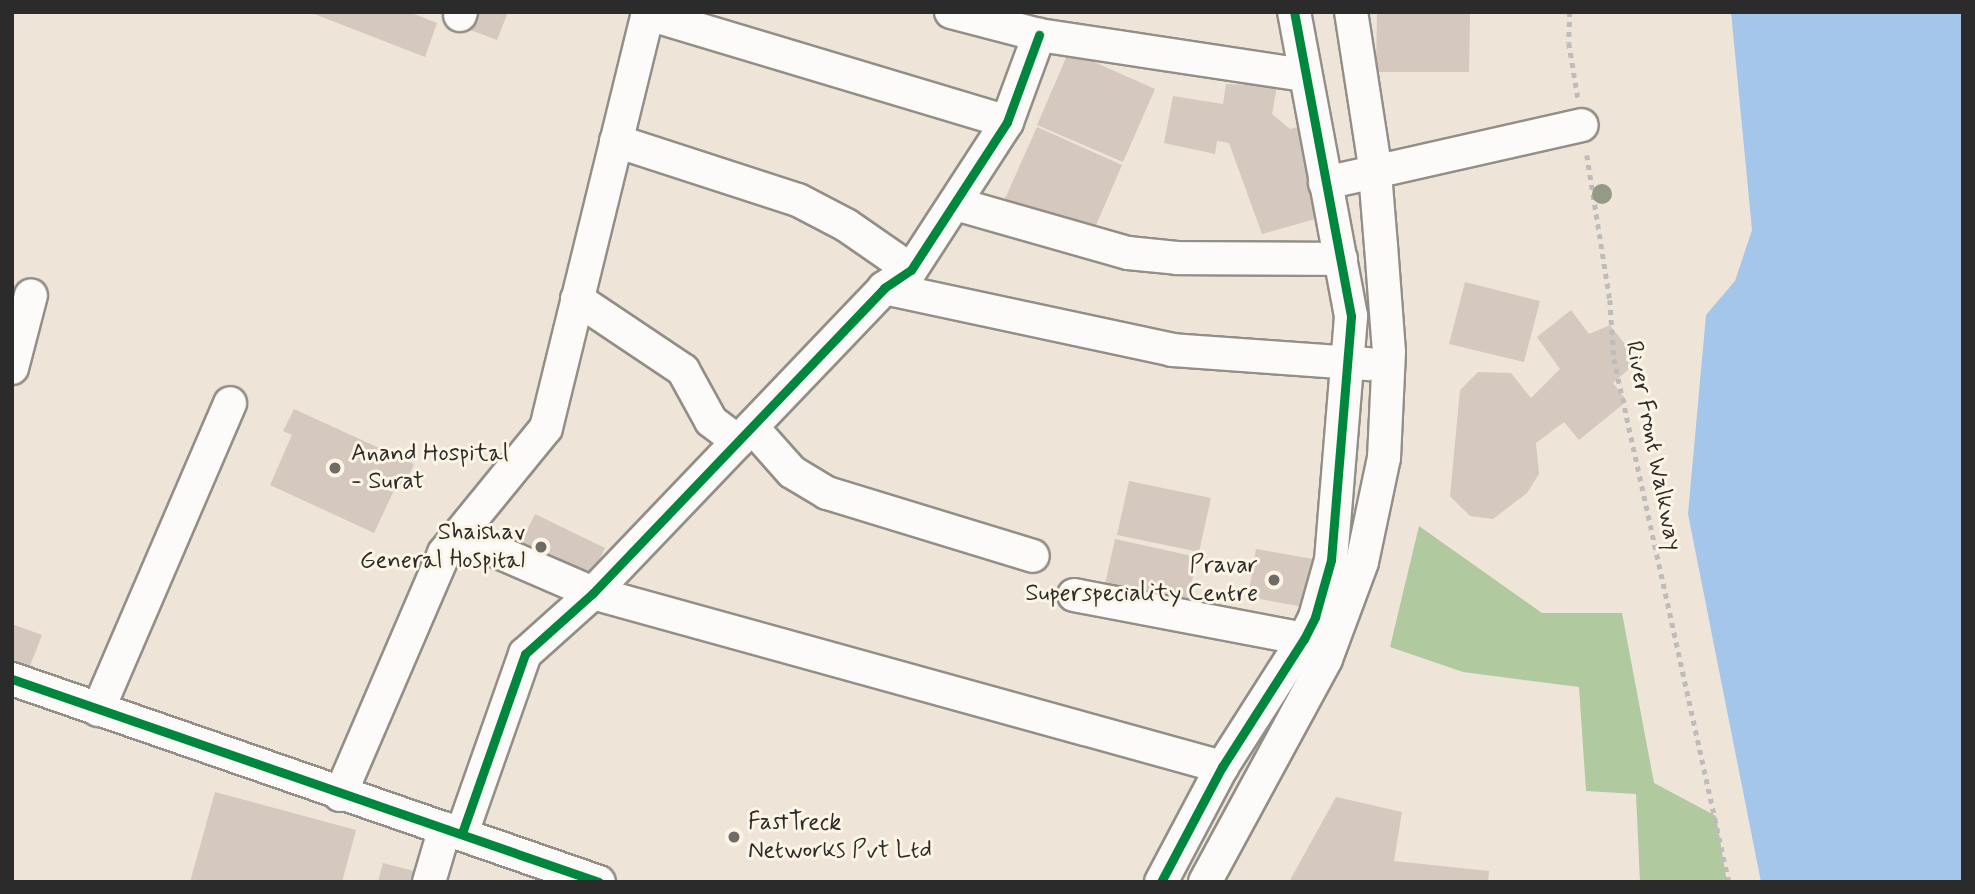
<!DOCTYPE html>
<style>
body{margin:0}
#map{position:relative;width:1975px;height:894px;overflow:hidden;background:#eee5d8;font-family:Mynerve,sans-serif}
div>[style]{position:absolute}
.forest>*{inset:0;background:#b0c99e}
.water>*{inset:0;background:#a3c6ea}
.building>*{inset:0;background:#d5c8be}
.path>*{height:4.5px;margin-top:-2.25px;transform-origin:0;background:repeating-linear-gradient(90deg,#bebcba 0 5px,transparent 0 10px)}
.roads{filter:drop-shadow(2px 0 #938e87) drop-shadow(-2px 0 #938e87) drop-shadow(0 2px #938e87) drop-shadow(0 -2px #938e87)}
.minor>*{height:32px;margin:-16px;padding:0 16px;transform-origin:16px;border-radius:16px;background:#fcfbf9}
.cycleway>*{height:9px;margin:-4.5px;padding:0 4.5px;transform-origin:4.5px;border-radius:4.5px;background:#00873e}
.trees>*{width:20px;height:20px;margin:-10px;border-radius:50%;background:#959a87}
.dots>*{width:19px;height:19px;translate:-50% -50%;box-sizing:border-box;border:4px solid #fcf5e5;border-radius:50%}
span{translate:-50% -50%;white-space:nowrap;text-align:center;line-height:1.15;-webkit-text-stroke:6px #fcf5e5;paint-order:stroke}
.street-label{font-size:24px;color:#2b2b2b}
.poi-label{font-size:24px;color:#2b2b2b}
.left{translate:0 -50%;text-align:left}
.right{translate:-100% -50%;text-align:right}
.frame{position:absolute;inset:0;border:14px solid #2b2b2b;pointer-events:none}
</style>
<div id="map">
<div class="forest">
<div style="clip-path:polygon(1419px 526px,1542px 613px,1622px 613px,1654px 783px,1716px 816px,1727px 882px,1640px 882px,1636px 794px,1586px 791px,1579px 687px,1463px 672px,1390px 647px)"></div>
</div>
<div class="water">
<div style="clip-path:polygon(1731px 12px,1963px 12px,1963px 882px,1761px 882px,1688px 514px,1706px 315px,1735px 281px,1752px 230px)"></div>
</div>
<div class="building">
<div style="clip-path:polygon(309px 12px,409px 12px,437px 23px,425px 57px)"></div>
<div style="clip-path:polygon(471px 12px,508px 12px,497px 40px,465px 28px)"></div>
<div style="clip-path:polygon(1377px 12px,1470px 12px,1469px 72px,1376px 72px)"></div>
<div style="clip-path:polygon(1069px 51px,1155px 89px,1123px 162px,1037px 125px)"></div>
<div style="clip-path:polygon(1226px 84px,1277px 86px,1272px 114px,1290px 129px,1301px 126px,1319px 218px,1262px 234px,1229px 143px,1217px 141px,1215px 154px,1164px 143px,1173px 96px,1223px 104px)"></div>
<div style="clip-path:polygon(1037px 127px,1122px 165px,1090px 239px,1004px 201px)"></div>
<div style="clip-path:polygon(1465px 282px,1540px 301px,1524px 362px,1449px 344px)"></div>
<div style="clip-path:polygon(1571px 310px,1589px 334px,1610px 325px,1638px 361px,1613px 383px,1627px 401px,1579px 440px,1564px 422px,1536px 443px,1539px 474px,1527px 493px,1493px 519px,1470px 516px,1450px 496px,1460px 390px,1478px 372px,1511px 373px,1531px 398px,1560px 369px,1537px 337px)"></div>
<div style="clip-path:polygon(294px 409px,414px 464px,404px 487px,397px 484px,374px 533px,270px 485px,292px 435px,283px 431px)"></div>
<div style="clip-path:polygon(1129px 481px,1211px 498px,1199px 552px,1117px 535px)"></div>
<div style="clip-path:polygon(535px 514px,605px 548px,589px 582px,518px 548px)"></div>
<div style="clip-path:polygon(1115px 539px,1197px 557px,1186px 610px,1103px 593px)"></div>
<div style="clip-path:polygon(1256px 549px,1319px 560px,1310px 608px,1248px 597px)"></div>
<div style="clip-path:polygon(12px 624px,42px 635px,28px 671px,12px 666px)"></div>
<div style="clip-path:polygon(215px 792px,356px 830px,342px 882px,190px 882px)"></div>
<div style="clip-path:polygon(1336px 797px,1402px 812px,1394px 861px,1489px 871px,1488px 882px,1289px 882px)"></div>
<div style="clip-path:polygon(383px 863px,422px 873px,420px 882px,378px 882px)"></div>
</div>
<div class="path">
<div style="left:1570px;top:12px;width:31px;rotate:92deg"></div>
<div style="left:1569px;top:43px;width:56px;rotate:80.7deg"></div>
<div style="left:1587px;top:155px;width:147px;rotate:81deg"></div>
<div style="left:1610px;top:300px;width:59px;rotate:86.1deg"></div>
<div style="left:1614px;top:359px;width:535px;rotate:77.6deg"></div>
</div>
<div class="roads">
<div class="minor">
<div style="left:951px;top:12px;width:91px;rotate:14.6deg"></div>
<div style="left:1039px;top:35px;width:266px;rotate:8.6deg"></div>
<div style="left:648px;top:14px;width:375px;rotate:16.7deg"></div>
<div style="left:460px;top:15px;width:3px;rotate:-72deg"></div>
<div style="left:616px;top:141px;width:191px;rotate:18deg"></div>
<div style="left:798px;top:200px;width:54px;rotate:27.5deg"></div>
<div style="left:846px;top:225px;width:79px;rotate:34.7deg"></div>
<div style="left:1325px;top:183px;width:263px;rotate:-12.7deg"></div>
<div style="left:956px;top:204px;width:179px;rotate:15.9deg"></div>
<div style="left:1128px;top:253px;width:49px;rotate:5.8deg"></div>
<div style="left:1177px;top:258px;width:164px;rotate:0.3deg"></div>
<div style="left:884px;top:288px;width:295px;rotate:12.1deg"></div>
<div style="left:1172px;top:350px;width:197px;rotate:4.1deg"></div>
<div style="left:577px;top:299px;width:128px;rotate:33.8deg"></div>
<div style="left:683px;top:370px;width:58px;rotate:61.2deg"></div>
<div style="left:711px;top:421px;width:34px;rotate:37deg"></div>
<div style="left:12px;top:368px;width:75px;rotate:-75.4deg"></div>
<div style="left:752px;top:427px;width:60px;rotate:48.4deg"></div>
<div style="left:792px;top:472px;width:41px;rotate:31deg"></div>
<div style="left:827px;top:493px;width:215px;rotate:17deg"></div>
<div style="left:459px;top:535px;width:146px;rotate:23.4deg"></div>
<div style="left:593px;top:593px;width:653px;rotate:15.46deg"></div>
<div style="left:1074px;top:595px;width:234px;rotate:10.8deg"></div>
<div style="left:12px;top:679px;width:621px;rotate:19.08deg"></div>
<div style="left:98px;top:710px;width:334px;rotate:-66.7deg"></div>
<div style="left:340px;top:795px;width:263px;rotate:-66.7deg"></div>
<div style="left:444px;top:553px;width:161px;rotate:-50.8deg"></div>
<div style="left:546px;top:428px;width:428px;rotate:-76.2deg"></div>
<div style="left:462px;top:833px;width:190px;rotate:-70.6deg"></div>
<div style="left:525px;top:654px;width:91px;rotate:-41.9deg"></div>
<div style="left:593px;top:593px;width:422px;rotate:-46.3deg"></div>
<div style="left:884px;top:288px;width:32px;rotate:-34deg"></div>
<div style="left:911px;top:270px;width:176px;rotate:-57deg"></div>
<div style="left:1007px;top:122px;width:93px;rotate:-69.8deg"></div>
<div style="left:429px;top:882px;width:56px;rotate:-73.5deg"></div>
<div style="left:1161px;top:882px;width:130px;rotate:-62.1deg"></div>
<div style="left:1222px;top:767px;width:152px;rotate:-57.4deg"></div>
<div style="left:1304px;top:639px;width:25px;rotate:-63deg"></div>
<div style="left:1315px;top:617px;width:59px;rotate:-74.3deg"></div>
<div style="left:1331px;top:560px;width:245px;rotate:-85.3deg"></div>
<div style="left:1351px;top:316px;width:309px;rotate:-100.6deg"></div>
<div style="left:1205px;top:882px;width:254px;rotate:-61.5deg"></div>
<div style="left:1326px;top:659px;width:103px;rotate:-69.6deg"></div>
<div style="left:1362px;top:562px;width:106px;rotate:-78.1deg"></div>
<div style="left:1384px;top:458px;width:106px;rotate:-87.3deg"></div>
<div style="left:1389px;top:352px;width:106px;rotate:-94.3deg"></div>
<div style="left:1381px;top:246px;width:86px;rotate:-94.7deg"></div>
<div style="left:1374px;top:160px;width:150px;rotate:-98.8deg"></div>
</div>
</div>
<div class="cycleway">
<div style="left:12px;top:679px;width:621px;rotate:19.08deg"></div>
<div style="left:462px;top:833px;width:190px;rotate:-70.6deg"></div>
<div style="left:525px;top:654px;width:91px;rotate:-41.9deg"></div>
<div style="left:593px;top:593px;width:422px;rotate:-46.3deg"></div>
<div style="left:884px;top:288px;width:32px;rotate:-34deg"></div>
<div style="left:911px;top:270px;width:176px;rotate:-57deg"></div>
<div style="left:1007px;top:122px;width:93px;rotate:-69.8deg"></div>
<div style="left:1161px;top:882px;width:130px;rotate:-62.1deg"></div>
<div style="left:1222px;top:767px;width:152px;rotate:-57.4deg"></div>
<div style="left:1304px;top:639px;width:25px;rotate:-63deg"></div>
<div style="left:1315px;top:617px;width:59px;rotate:-74.3deg"></div>
<div style="left:1331px;top:560px;width:245px;rotate:-85.3deg"></div>
<div style="left:1351px;top:316px;width:309px;rotate:-100.6deg"></div>
</div>
<div class="trees">
<div style="left:1602px;top:194px"></div>
</div>
<div class="dots">
<div style="left:335px;top:468px;background:#6f6c68"></div>
<div style="left:541px;top:547px;background:#6f6c68"></div>
<div style="left:1274px;top:580px;background:#6f6c68"></div>
<div style="left:734px;top:837px;background:#6f6c68"></div>
</div>
<div class="street-label">
<span style="left:1653px;top:446px;rotate:79deg">River Front Walkway</span>
</div>
<div class="poi-label">
<span class="left" style="left:351px;top:468px">Anand Hospital<br>- Surat</span>
<span class="right" style="left:525px;top:547px">Shaishav<br>General Hospital</span>
<span class="right" style="left:1258px;top:580px">Pravar<br>Superspeciality Centre</span>
<span class="left" style="left:748px;top:837px">FastTreck<br>Networks Pvt Ltd</span>
</div>
<div class="frame"></div>
</div>
